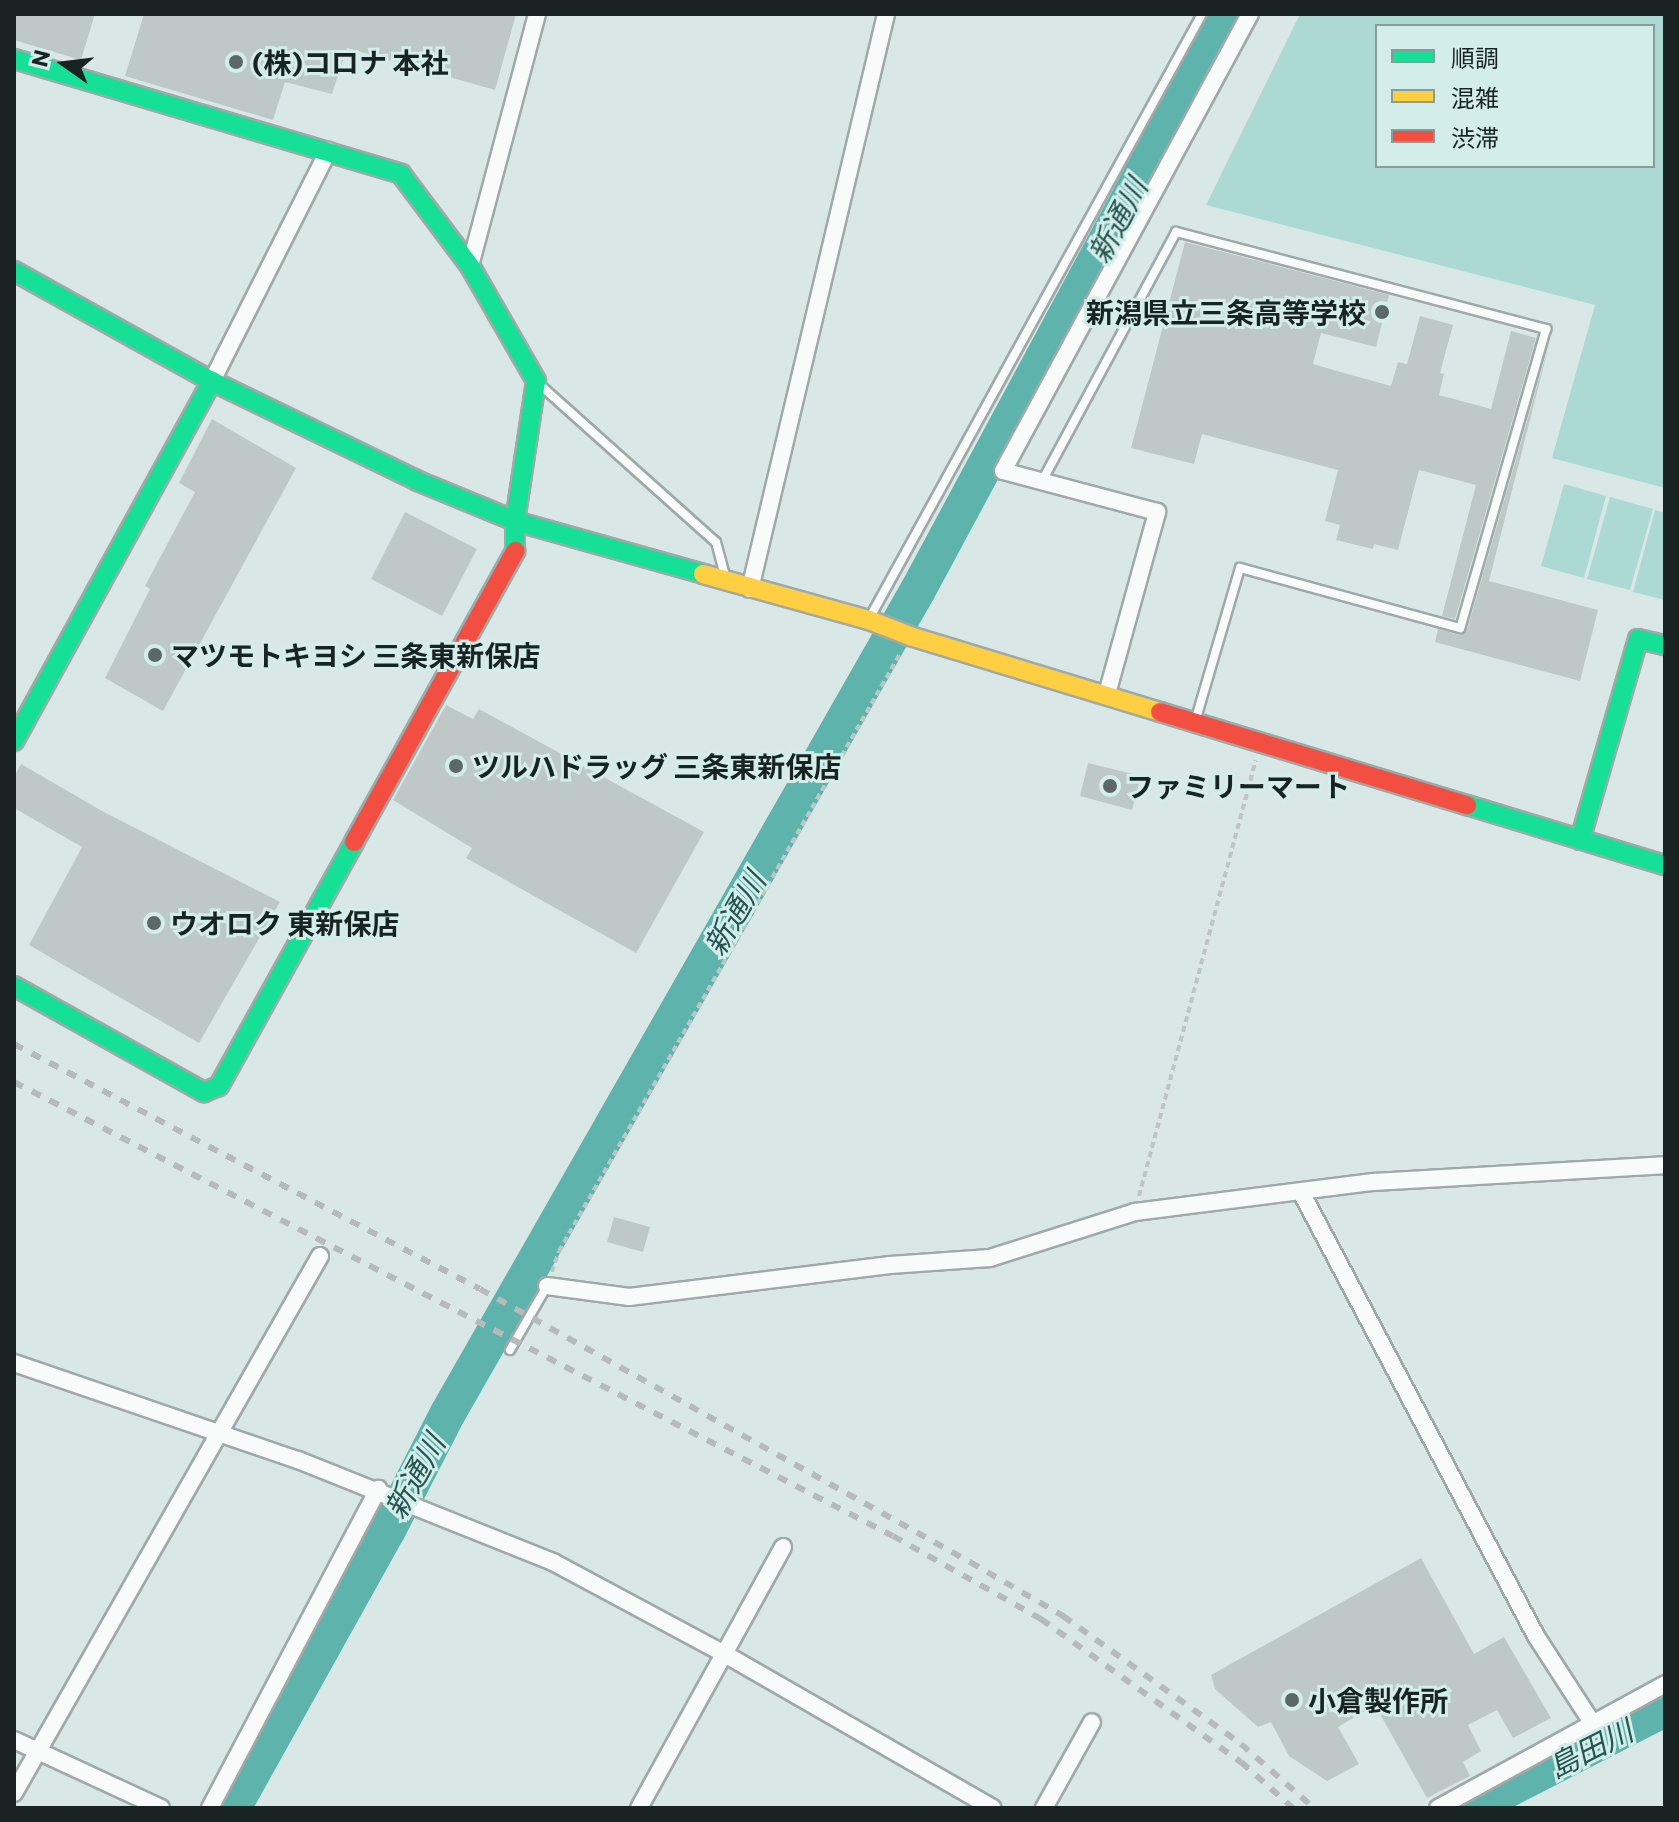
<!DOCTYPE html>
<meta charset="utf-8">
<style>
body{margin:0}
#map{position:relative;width:1679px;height:1822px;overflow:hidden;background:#d9e7e6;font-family:Commissioner,"Noto Sans JP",sans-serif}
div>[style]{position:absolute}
.green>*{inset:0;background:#add9d4}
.river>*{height:36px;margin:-18px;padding:0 18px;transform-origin:18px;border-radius:18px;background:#5eb3ad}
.building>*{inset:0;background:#bec9c7}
.path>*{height:4px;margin-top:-2px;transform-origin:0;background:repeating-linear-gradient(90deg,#c0c4c4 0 6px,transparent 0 10px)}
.roads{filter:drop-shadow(2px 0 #9ea9a8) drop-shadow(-2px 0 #9ea9a8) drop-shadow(0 2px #9ea9a8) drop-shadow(0 -2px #9ea9a8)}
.lane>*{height:8px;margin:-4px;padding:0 4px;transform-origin:4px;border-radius:4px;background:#f9fbfb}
.street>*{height:16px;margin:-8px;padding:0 8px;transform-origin:8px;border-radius:8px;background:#f9fbfb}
.fast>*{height:18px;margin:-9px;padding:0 9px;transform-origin:9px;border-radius:9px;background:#16e098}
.slow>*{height:18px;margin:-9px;padding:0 9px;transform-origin:9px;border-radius:9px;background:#ffcf43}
.jam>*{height:18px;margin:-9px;padding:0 9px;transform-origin:9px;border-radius:9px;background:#f24e42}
.rail>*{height:6px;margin-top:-3px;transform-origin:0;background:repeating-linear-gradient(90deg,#b7baba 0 10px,transparent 0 20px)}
.dots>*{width:22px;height:22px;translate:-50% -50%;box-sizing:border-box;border:4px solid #d3edea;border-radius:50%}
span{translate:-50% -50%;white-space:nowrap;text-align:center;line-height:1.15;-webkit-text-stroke:6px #d3edea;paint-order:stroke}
.poi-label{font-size:28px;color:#192322;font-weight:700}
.left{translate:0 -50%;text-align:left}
.right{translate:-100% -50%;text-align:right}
.water-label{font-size:30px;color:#255550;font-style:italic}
.frame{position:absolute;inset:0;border:16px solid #192322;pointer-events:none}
.legend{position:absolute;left:1375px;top:24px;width:280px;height:144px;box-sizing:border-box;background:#d3edea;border:2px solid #899c9a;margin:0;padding:10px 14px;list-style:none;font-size:24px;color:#192322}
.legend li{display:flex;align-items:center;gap:16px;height:40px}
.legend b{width:40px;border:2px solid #899c9a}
.north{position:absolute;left:24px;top:24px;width:80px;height:80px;-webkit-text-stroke:6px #d3edea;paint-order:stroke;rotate:284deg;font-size:22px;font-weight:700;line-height:32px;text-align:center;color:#192322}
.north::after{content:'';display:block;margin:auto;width:28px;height:36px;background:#192322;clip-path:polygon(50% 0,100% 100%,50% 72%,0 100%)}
</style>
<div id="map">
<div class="green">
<div style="clip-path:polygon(evenodd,1300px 14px,1665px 14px,1665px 488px,1552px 458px,1595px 305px,1206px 205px,1300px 14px,1377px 26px,1653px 26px,1653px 166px,1377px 166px,1377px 26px)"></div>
<div style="clip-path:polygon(1564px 484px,1606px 496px,1584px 578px,1541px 566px)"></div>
<div style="clip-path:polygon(1610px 497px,1653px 509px,1630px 590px,1587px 579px)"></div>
<div style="clip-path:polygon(1655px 510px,1665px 513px,1665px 600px,1633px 592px)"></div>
</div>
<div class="river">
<div style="left:233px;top:1808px;width:318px;rotate:-60.9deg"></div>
<div style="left:388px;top:1530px;width:131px;rotate:-62.9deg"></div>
<div style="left:448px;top:1413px;width:948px;rotate:-60.27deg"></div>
<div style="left:918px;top:590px;width:654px;rotate:-61.71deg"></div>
<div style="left:1472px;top:1808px;width:217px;rotate:-27.2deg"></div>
</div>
<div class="building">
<div style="clip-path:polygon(14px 14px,95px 14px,81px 60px,14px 40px)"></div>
<div style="clip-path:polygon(144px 14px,516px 14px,495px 90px,347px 48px,332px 94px,285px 82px,273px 120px,125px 76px)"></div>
<div style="clip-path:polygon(1185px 242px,1389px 295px,1376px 347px,1321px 333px,1313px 364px,1344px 373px,1391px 386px,1398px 362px,1407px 364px,1420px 316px,1453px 325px,1440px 373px,1444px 374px,1439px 395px,1491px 409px,1511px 331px,1536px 338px,1455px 619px,1442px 616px,1476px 485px,1419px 470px,1398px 550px,1374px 544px,1373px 549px,1336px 540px,1340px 525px,1325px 521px,1338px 470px,1202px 434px,1194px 464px,1131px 448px)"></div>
<div style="clip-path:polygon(1550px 341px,1489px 581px,1598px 610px,1580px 681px,1435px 642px,1438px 629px,1459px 635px,1467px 630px)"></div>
<div style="clip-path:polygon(212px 419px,296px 468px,163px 711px,105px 678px,150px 589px,145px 586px,195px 492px,179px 483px)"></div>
<div style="clip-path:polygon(405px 512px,477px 549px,442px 616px,371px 579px)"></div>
<div style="clip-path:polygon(446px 705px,473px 719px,479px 709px,704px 832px,636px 953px,466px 858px,472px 848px,393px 800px)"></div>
<div style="clip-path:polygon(1088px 763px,1141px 776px,1132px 810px,1080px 796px)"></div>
<div style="clip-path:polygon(21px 764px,102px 811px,280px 902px,199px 1043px,29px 945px,82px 847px,14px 808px,14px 777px)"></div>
<div style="clip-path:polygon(614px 1217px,650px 1227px,643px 1252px,607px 1242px)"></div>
<div style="clip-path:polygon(1421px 1558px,1474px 1654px,1504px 1637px,1551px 1718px,1513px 1738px,1497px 1710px,1468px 1725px,1481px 1751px,1463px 1762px,1470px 1776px,1427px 1798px,1375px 1705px,1338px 1727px,1359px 1764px,1327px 1781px,1289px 1756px,1271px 1722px,1258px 1727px,1215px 1689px,1211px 1675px)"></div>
</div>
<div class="path">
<div style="left:1139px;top:1196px;width:451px;rotate:-75deg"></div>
<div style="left:552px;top:1272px;width:22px;rotate:-72deg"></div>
<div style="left:559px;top:1251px;width:690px;rotate:-60.28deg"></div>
</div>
<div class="roads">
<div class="lane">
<div style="left:539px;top:384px;width:237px;rotate:41.8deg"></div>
<div style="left:716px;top:542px;width:34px;rotate:75deg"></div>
<div style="left:1042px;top:481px;width:283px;rotate:-61.7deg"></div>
<div style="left:1176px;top:232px;width:383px;rotate:14.7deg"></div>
<div style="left:1546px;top:329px;width:311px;rotate:106deg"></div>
<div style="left:1460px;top:628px;width:228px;rotate:-164.7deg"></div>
<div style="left:1240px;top:568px;width:160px;rotate:106.3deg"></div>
<div style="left:869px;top:619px;width:691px;rotate:-61.17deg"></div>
<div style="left:510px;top:1350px;width:74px;rotate:-60deg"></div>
</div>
<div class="street">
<div style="left:470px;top:266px;width:261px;rotate:-75.1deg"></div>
<div style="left:212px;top:381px;width:258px;rotate:-63.2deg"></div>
<div style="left:750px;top:589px;width:591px;rotate:-76.69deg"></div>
<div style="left:1107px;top:694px;width:189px;rotate:-74.6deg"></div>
<div style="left:1157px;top:512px;width:159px;rotate:-165.1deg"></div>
<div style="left:1003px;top:471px;width:519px;rotate:-61.61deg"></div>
<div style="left:1301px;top:1192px;width:502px;rotate:62.11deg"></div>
<div style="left:1536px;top:1636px;width:105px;rotate:57.1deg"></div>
<div style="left:547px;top:1286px;width:83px;rotate:7.6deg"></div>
<div style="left:629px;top:1297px;width:263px;rotate:-7deg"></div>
<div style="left:890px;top:1265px;width:100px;rotate:-4deg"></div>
<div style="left:990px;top:1258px;width:152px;rotate:-17.6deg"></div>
<div style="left:1135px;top:1212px;width:240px;rotate:-7.2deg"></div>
<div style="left:1373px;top:1182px;width:292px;rotate:-3.3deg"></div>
<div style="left:14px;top:1363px;width:300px;rotate:18.9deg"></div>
<div style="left:298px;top:1460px;width:275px;rotate:21.8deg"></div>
<div style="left:553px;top:1562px;width:193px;rotate:28.2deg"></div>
<div style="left:723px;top:1653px;width:311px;rotate:29.9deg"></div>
<div style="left:14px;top:1740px;width:162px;rotate:24.8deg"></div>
<div style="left:14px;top:1793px;width:618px;rotate:-60.32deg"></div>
<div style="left:210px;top:1808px;width:361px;rotate:-62.2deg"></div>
<div style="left:639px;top:1808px;width:298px;rotate:-61.1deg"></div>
<div style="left:1044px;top:1808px;width:98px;rotate:-60.8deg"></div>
<div style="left:1438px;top:1808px;width:259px;rotate:-28.6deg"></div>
</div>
<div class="fast">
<div style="left:14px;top:59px;width:404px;rotate:16.5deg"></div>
<div style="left:401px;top:174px;width:115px;rotate:53.1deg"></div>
<div style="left:470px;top:266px;width:133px;rotate:60.1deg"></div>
<div style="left:536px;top:381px;width:142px;rotate:98.5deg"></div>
<div style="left:515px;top:521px;width:30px;rotate:90deg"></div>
<div style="left:14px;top:271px;width:227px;rotate:29.1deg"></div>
<div style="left:212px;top:381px;width:229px;rotate:25.9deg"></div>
<div style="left:418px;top:481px;width:105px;rotate:22.4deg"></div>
<div style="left:515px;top:521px;width:195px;rotate:15.7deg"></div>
<div style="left:14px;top:741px;width:411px;rotate:-61.2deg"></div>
<div style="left:1467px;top:805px;width:207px;rotate:16.9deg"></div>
<div style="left:1580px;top:840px;width:209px;rotate:-73.9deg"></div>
<div style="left:1638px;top:639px;width:28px;rotate:13deg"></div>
<div style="left:14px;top:986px;width:218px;rotate:29.2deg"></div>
<div style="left:204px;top:1092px;width:16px;rotate:-22deg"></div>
<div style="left:219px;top:1086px;width:279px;rotate:-61deg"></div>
</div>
<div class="slow">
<div style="left:703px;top:574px;width:172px;rotate:15.5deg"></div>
<div style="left:869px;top:620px;width:44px;rotate:21.3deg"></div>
<div style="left:910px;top:636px;width:261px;rotate:16.9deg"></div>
</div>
<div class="jam">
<div style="left:1160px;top:712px;width:321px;rotate:16.9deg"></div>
<div style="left:354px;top:842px;width:333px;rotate:-61deg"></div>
</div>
</div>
<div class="rail">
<div style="left:14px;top:1044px;width:526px;rotate:27.73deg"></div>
<div style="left:480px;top:1289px;width:561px;rotate:29.12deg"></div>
<div style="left:970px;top:1562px;width:108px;rotate:30.1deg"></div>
<div style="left:1063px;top:1616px;width:219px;rotate:35.7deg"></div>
<div style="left:1241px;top:1744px;width:97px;rotate:41.2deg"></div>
<div style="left:14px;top:1082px;width:989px;rotate:27.32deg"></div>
<div style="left:893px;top:1536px;width:170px;rotate:29.3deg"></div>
<div style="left:1041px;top:1619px;width:246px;rotate:35.6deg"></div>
<div style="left:1241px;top:1762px;width:69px;rotate:41.5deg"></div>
</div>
<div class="dots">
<div style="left:236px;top:62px;background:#5c6867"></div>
<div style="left:1382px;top:312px;background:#5c6867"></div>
<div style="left:155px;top:655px;background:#5c6867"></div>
<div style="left:456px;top:766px;background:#5c6867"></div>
<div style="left:1110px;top:786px;background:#5c6867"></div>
<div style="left:154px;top:923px;background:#5c6867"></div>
<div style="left:1292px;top:1700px;background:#5c6867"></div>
</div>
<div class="poi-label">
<span class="left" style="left:252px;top:62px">(株)コロナ 本社</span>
<span class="right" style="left:1366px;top:312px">新潟県立三条高等学校</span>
<span class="left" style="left:171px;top:655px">マツモトキヨシ 三条東新保店</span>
<span class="left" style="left:472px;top:766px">ツルハドラッグ 三条東新保店</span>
<span class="left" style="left:1126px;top:786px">ファミリーマート</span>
<span class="left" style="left:170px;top:923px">ウオロク 東新保店</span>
<span class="left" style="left:1308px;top:1700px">小倉製作所</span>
</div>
<div class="water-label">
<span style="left:1117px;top:220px;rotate:-62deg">新通川</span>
<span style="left:734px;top:913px;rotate:-60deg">新通川</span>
<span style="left:414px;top:1476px;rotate:-61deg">新通川</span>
<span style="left:1590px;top:1748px;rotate:-27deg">島田川</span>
</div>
<div class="frame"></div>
<ul class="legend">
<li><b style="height:10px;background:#16e098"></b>順調</li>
<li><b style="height:10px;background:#ffcf43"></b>混雑</li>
<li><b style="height:10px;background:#f24e42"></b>渋滞</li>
</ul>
<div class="north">N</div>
</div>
